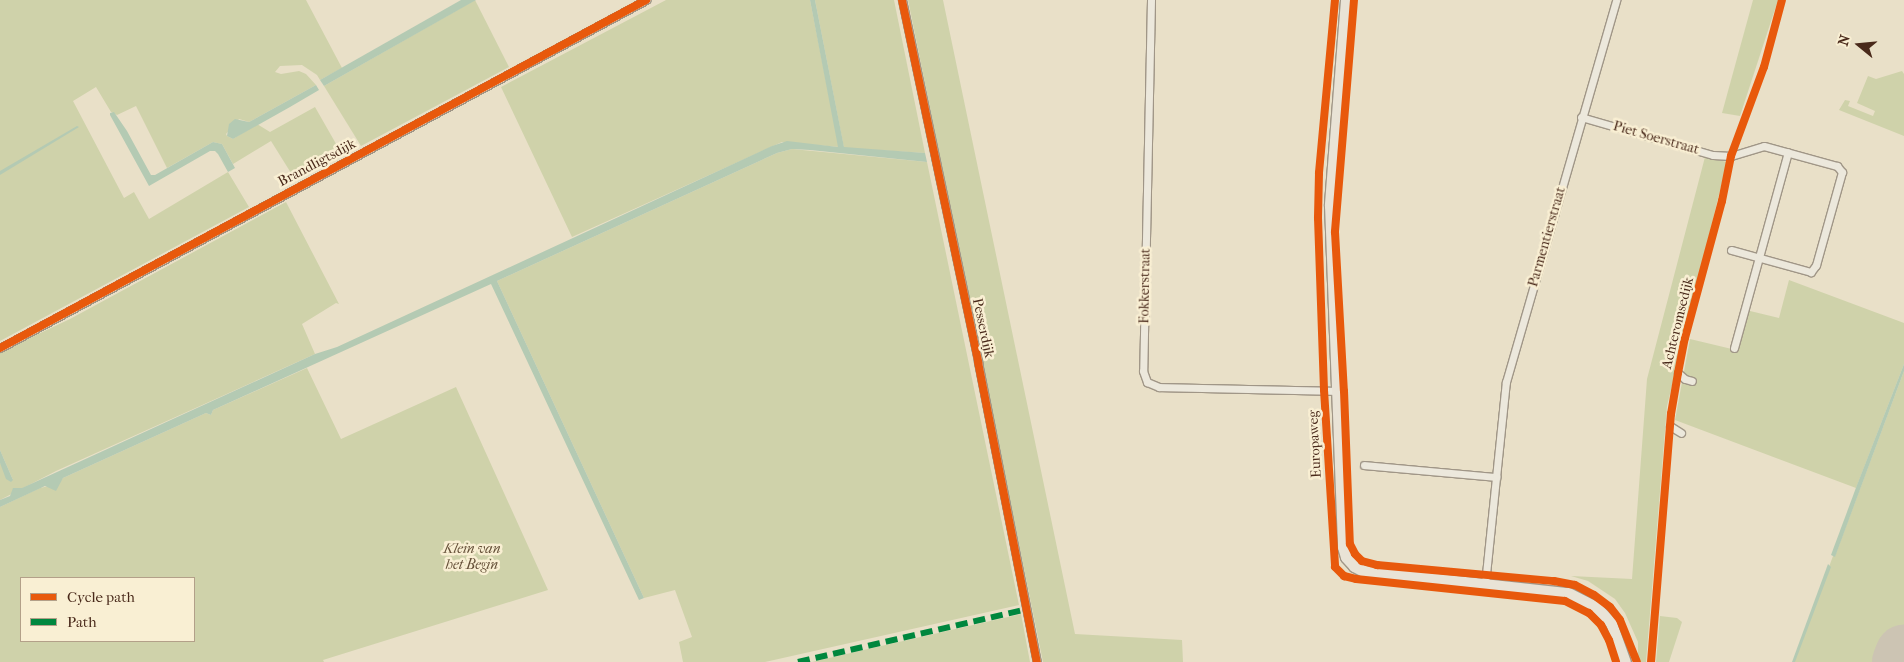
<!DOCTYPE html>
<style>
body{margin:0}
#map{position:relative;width:1904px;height:662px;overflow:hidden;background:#e9e0c8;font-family:"IM FELL French Canon",serif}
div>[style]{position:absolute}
.green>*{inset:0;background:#cfd2aa}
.water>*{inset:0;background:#b4cab3}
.runway>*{height:58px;margin:-29px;padding:0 29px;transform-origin:29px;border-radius:29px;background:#ccc4b3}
.roads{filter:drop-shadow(1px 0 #a09687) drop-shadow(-1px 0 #a09687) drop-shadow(0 1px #a09687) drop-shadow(0 -1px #a09687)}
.street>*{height:7px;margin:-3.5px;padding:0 3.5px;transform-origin:3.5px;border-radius:3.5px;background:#ece8dc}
.primary>*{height:11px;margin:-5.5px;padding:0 5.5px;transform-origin:5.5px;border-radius:5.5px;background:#e9e3d6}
.quiet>*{height:6px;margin-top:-3px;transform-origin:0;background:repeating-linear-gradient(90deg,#00873e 0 12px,transparent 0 18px)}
.cycleway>*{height:8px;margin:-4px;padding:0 4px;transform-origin:4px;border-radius:4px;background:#e8590c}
span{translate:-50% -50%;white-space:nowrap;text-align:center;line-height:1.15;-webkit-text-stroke:5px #f9efd3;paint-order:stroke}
.street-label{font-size:14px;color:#49291a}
.park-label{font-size:14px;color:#655038;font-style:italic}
.legend{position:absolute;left:20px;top:577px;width:175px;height:65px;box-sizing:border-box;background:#f9efd3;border:1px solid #b3a089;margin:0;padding:6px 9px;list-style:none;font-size:15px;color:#49291a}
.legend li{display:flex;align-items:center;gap:10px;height:25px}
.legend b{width:25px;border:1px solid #b3a089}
.north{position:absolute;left:1834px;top:20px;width:50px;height:50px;-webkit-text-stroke:4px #f9efd3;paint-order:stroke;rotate:287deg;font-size:14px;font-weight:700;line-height:20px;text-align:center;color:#49291a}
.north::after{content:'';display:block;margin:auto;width:18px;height:22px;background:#49291a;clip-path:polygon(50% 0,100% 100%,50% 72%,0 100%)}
</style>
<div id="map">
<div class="green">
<div style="clip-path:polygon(0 0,306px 0,342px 68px,320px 80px,317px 75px,302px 65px,280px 66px,275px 72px,281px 74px,299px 71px,306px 74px,316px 85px,249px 122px,239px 119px,226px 134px,227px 136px,233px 139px,257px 124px,270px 132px,315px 107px,343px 156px,296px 181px,271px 141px,233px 164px,222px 144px,213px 142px,167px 168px,136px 106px,117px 115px,111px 112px,96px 87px,73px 101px,124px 198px,134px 192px,149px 219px,228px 172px,249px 207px,0 341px)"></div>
<div style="clip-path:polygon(475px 0,509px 67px,361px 146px,324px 86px)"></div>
<div style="clip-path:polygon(666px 0,810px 0,839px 147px,782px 142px,572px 237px,501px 87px)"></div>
<div style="clip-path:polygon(815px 0,894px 0,925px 153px,844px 148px)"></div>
<div style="clip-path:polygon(908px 0,943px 0,1075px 634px,1182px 640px,1183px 662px,1043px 662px)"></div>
<div style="clip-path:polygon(1753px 0,1778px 0,1740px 116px,1722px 113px)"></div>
<div style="clip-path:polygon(1902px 71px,1904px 74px,1904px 136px,1839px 110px,1845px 100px,1850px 101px,1848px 106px,1873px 116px,1875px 111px,1857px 103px,1868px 76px,1876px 79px)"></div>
<div style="clip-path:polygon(792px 149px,927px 162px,1019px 605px,765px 662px,683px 662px,679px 642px,692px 637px,675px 590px,644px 598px,497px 281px,777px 153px)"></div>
<div style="clip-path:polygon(1705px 157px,1727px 162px,1667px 406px,1646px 662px,1638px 662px,1638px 642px,1625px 613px,1615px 599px,1588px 581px,1571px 576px,1632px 579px,1647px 379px)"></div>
<div style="clip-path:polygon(286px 202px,339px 304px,336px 303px,302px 324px,315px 354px,56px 471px,0 500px,0 463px,13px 480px,0 450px,0 352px,70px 319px)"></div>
<div style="clip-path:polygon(1789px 280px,1904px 323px,1904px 364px,1856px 488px,1675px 420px,1690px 339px,1736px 350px,1746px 310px,1779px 318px)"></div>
<div style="clip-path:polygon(evenodd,307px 368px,341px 439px,456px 387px,548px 590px,323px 660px,324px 662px,0 662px,0 507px,40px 488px,58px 484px,63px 478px,206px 413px,211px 415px,213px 410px,307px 368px,21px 578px,194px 578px,194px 641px,21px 641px,21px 578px)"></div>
<div style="clip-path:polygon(1904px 371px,1904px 662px,1794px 662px,1833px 556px,1835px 556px)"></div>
<div style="clip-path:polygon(1021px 614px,1030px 662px,812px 662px,855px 652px)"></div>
<div style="clip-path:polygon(1660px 616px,1677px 618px,1682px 622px,1669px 662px,1656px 662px)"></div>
</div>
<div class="water">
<div style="clip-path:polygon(461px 0,476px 0,324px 86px,320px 80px)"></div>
<div style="clip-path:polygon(810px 0,815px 0,844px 147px,925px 153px,927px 162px,810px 150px,792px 149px,777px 153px,497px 281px,644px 598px,639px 600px,491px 284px,213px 410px,211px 415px,206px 413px,63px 478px,56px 491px,45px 486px,0 507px,0 500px,10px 496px,13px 488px,22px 488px,315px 354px,337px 347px,772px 146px,787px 141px,838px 147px)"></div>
<div style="clip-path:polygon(316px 85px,319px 90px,290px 107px,233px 139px,227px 136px,229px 124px,235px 119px,249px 122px)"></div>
<div style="clip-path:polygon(114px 112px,127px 131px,151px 175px,155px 175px,213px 142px,222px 144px,235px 168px,228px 172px,218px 154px,215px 151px,210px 151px,149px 186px,110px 115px,110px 113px)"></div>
<div style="clip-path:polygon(77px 126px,79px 127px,0 175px,0 171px)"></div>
<div style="clip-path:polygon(1904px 364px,1904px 371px,1835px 557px,1831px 555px,1857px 485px)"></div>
<div style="clip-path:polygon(0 450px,13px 480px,11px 482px,6px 479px,0 463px)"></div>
<div style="clip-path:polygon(1828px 564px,1831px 567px,1795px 662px,1792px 662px)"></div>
</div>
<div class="runway">
<div style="left:1901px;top:662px;width:9px;rotate:-69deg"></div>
</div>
<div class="roads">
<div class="street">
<div style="left:902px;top:0;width:370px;rotate:78.1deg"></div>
<div style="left:978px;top:362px;width:306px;rotate:78.9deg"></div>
<div style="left:1151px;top:0;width:371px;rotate:91.2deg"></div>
<div style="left:1143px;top:371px;width:12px;rotate:70deg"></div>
<div style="left:1147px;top:382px;width:13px;rotate:23deg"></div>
<div style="left:1159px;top:387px;width:178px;rotate:1.3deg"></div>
<div style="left:1581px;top:117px;width:137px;rotate:16.1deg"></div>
<div style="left:1713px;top:155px;width:18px;rotate:3deg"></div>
<div style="left:1731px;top:156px;width:34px;rotate:-17deg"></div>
<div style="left:1764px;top:146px;width:76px;rotate:15.3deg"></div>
<div style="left:1837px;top:166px;width:8px;rotate:50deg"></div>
<div style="left:1842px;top:172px;width:97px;rotate:105.6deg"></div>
<div style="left:1816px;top:265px;width:9px;rotate:126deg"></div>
<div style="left:1811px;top:272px;width:83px;rotate:-164.6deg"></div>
<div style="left:0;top:348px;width:734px;rotate:-28.31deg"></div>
<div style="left:1734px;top:348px;width:203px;rotate:-74.6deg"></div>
<div style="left:1678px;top:373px;width:9px;rotate:41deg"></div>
<div style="left:1685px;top:379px;width:7px;rotate:16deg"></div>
<div style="left:1670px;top:426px;width:13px;rotate:32deg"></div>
<div style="left:1364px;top:465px;width:133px;rotate:5.2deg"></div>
<div style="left:1485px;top:584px;width:203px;rotate:-84.1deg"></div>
<div style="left:1506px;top:382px;width:398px;rotate:-73.9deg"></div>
</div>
<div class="primary">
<div style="left:1346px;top:0;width:206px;rotate:94.5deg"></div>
<div style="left:1330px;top:205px;width:342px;rotate:87.8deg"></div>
<div style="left:1343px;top:547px;width:10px;rotate:73deg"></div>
<div style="left:1346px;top:557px;width:12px;rotate:48deg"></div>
<div style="left:1354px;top:566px;width:11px;rotate:27deg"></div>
<div style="left:1364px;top:571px;width:205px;rotate:6.2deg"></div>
<div style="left:1568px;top:593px;width:33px;rotate:27deg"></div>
<div style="left:1597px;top:608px;width:21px;rotate:47deg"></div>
<div style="left:1611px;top:623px;width:41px;rotate:70.3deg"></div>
</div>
</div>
<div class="quiet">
<div style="left:798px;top:662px;width:235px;rotate:-13deg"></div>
</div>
<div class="cycleway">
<div style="left:902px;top:0;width:370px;rotate:78.1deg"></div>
<div style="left:978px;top:362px;width:306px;rotate:78.9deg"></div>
<div style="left:1335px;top:0;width:174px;rotate:95.3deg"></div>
<div style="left:1319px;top:173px;width:45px;rotate:91.3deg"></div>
<div style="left:1318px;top:218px;width:172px;rotate:88deg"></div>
<div style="left:1324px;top:390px;width:177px;rotate:86.4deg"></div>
<div style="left:1335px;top:567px;width:13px;rotate:45deg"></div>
<div style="left:1344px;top:576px;width:12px;rotate:14deg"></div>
<div style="left:1356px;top:579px;width:210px;rotate:6deg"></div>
<div style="left:1565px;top:601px;width:27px;rotate:27deg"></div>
<div style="left:1589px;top:613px;width:17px;rotate:45deg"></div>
<div style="left:1601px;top:625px;width:17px;rotate:62deg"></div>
<div style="left:1609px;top:640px;width:23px;rotate:72deg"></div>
<div style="left:1354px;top:0;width:233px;rotate:94.7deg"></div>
<div style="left:1335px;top:232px;width:159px;rotate:86.8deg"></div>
<div style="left:1344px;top:391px;width:153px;rotate:87.8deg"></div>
<div style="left:1350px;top:544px;width:11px;rotate:63deg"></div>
<div style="left:1355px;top:554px;width:10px;rotate:45deg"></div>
<div style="left:1362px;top:561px;width:16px;rotate:15deg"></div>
<div style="left:1377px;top:565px;width:178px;rotate:5.2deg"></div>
<div style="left:1554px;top:581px;width:21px;rotate:11deg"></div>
<div style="left:1575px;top:585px;width:21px;rotate:28deg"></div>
<div style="left:1594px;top:595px;width:20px;rotate:37deg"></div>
<div style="left:1610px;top:607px;width:16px;rotate:52deg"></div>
<div style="left:1620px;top:620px;width:45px;rotate:68deg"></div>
<div style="left:0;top:348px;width:734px;rotate:-28.31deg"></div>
<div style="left:1651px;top:662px;width:249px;rotate:-85.4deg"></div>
<div style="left:1671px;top:414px;width:42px;rotate:-80.3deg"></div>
<div style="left:1678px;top:373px;width:36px;rotate:-79deg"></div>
<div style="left:1685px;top:338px;width:142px;rotate:-74.9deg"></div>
<div style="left:1722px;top:201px;width:46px;rotate:-78.7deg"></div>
<div style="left:1731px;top:156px;width:95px;rotate:-69.7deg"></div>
<div style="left:1764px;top:67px;width:69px;rotate:-75deg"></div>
</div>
<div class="street-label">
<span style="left:1656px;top:138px;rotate:16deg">Piet Soerstraat</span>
<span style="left:317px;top:163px;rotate:-28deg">Brandligtsdijk</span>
<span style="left:1547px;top:237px;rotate:-74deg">Parmentierstraat</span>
<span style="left:1145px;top:286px;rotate:-89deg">Fokkerstraat</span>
<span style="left:1678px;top:323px;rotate:-76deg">Achteromsedijk</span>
<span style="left:983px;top:328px;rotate:78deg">Pesserdijk</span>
<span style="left:1315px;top:444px;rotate:-93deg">Europaweg</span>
</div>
<div class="park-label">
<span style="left:472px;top:557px">Klein van<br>het Begin</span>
</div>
<ul class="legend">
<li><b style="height:6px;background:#e8590c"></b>Cycle path</li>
<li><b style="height:6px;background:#00873e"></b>Path</li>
</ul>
<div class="north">N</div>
</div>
